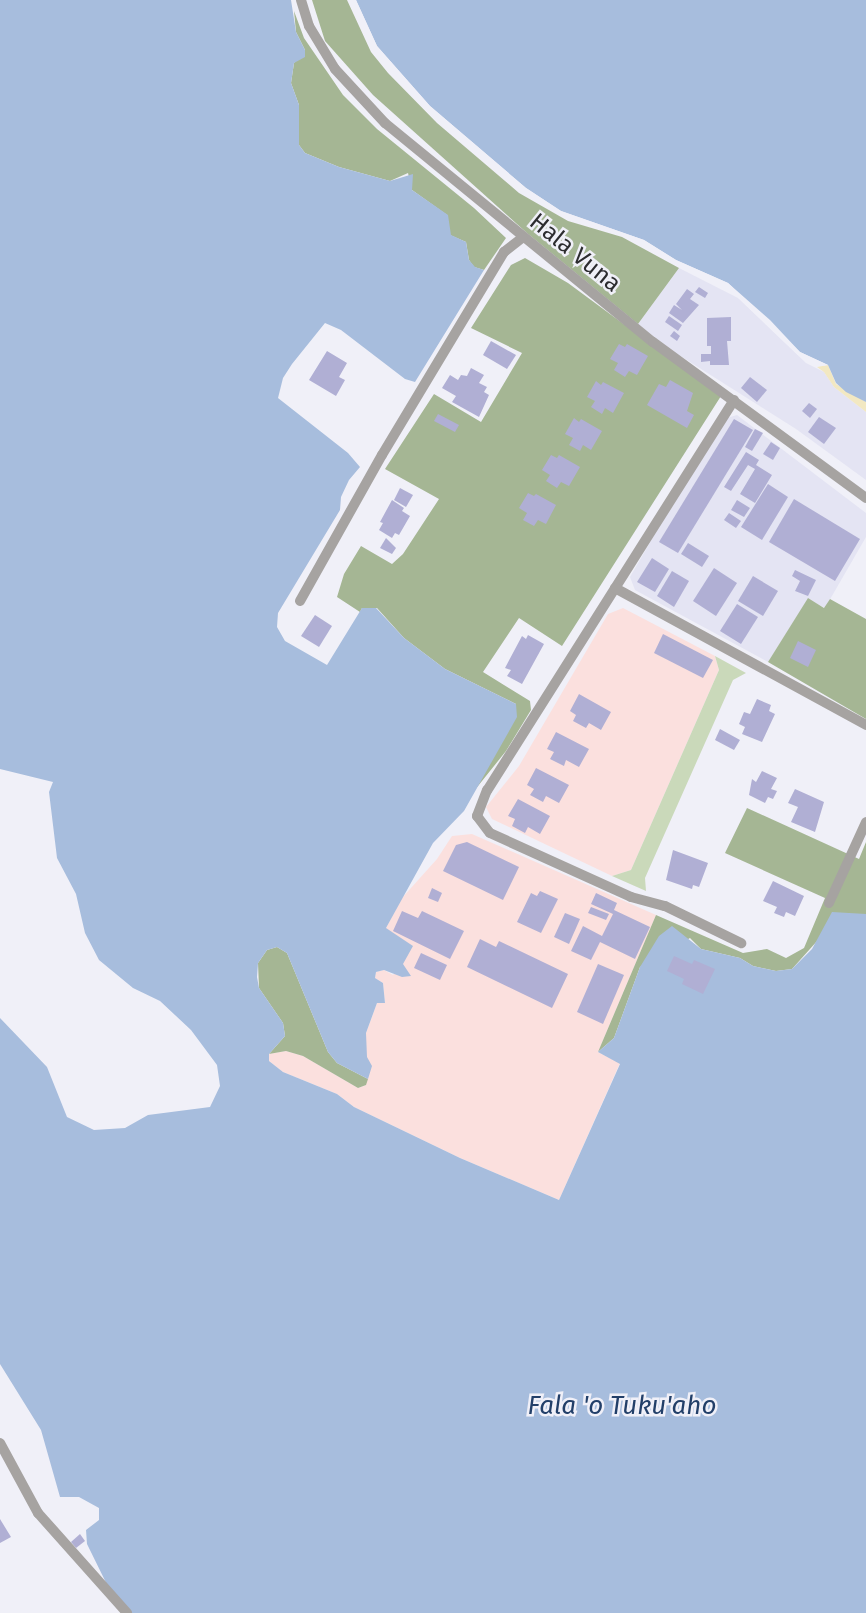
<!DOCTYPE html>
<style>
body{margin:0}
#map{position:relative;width:866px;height:1613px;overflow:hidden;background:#f0f0f8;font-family:"Fira Sans",sans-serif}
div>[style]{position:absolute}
.built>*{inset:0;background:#e4e4f3}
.industrial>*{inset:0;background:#fbe0de}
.green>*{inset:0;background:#cad9ba}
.forest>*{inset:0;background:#a5b694}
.sand>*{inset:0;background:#f2e8c2}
.water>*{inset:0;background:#a7bddd}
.pier>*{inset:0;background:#f0f0f8}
.building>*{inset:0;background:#b0afd4}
.street>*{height:10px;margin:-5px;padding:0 5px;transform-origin:5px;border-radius:5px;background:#a6a3a1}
span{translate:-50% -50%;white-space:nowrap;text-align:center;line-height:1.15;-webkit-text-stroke:5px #f0f0f8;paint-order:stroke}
.street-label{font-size:24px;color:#2c2c2f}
.water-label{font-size:26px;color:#223f69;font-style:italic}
</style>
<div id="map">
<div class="built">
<div style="clip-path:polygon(679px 268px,738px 298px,806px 363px,824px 372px,834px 387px,866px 412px,866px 480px,796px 429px,671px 350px,638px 324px)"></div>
<div style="clip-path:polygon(737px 415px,866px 513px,866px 537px,825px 608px,808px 599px,768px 662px,635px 590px,630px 577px,677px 496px,727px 418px)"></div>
</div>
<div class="industrial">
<div style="clip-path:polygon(623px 608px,715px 656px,719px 670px,631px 870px,612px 876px,492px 819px,486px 807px,519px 766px,608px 614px)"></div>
<div style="clip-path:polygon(472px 834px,656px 915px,598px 1052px,620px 1063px,559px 1200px,460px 1158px,354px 1107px,337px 1094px,283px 1072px,269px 1061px,269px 1054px,286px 1051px,303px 1056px,358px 1088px,366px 1085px,366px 1033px,377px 1003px,385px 1003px,383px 983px,375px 978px,376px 972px,384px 970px,393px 975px,403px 964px,386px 928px,402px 898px,437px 859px,452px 836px)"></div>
</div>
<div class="green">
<div style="clip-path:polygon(715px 656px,746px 673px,733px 680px,645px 878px,646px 891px,612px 876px,631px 870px,719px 670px)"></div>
</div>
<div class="forest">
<div style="clip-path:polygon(312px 0,347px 0,371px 52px,388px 73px,437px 123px,519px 193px,568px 221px,622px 237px,679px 268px,638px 324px,527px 233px,373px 95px,325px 41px)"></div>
<div style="clip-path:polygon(294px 11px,304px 38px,343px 95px,377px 129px,474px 208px,506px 238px,484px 270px,474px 267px,469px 260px,466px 242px,450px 235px,447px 215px,412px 190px,408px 173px,390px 181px,339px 167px,305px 153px,299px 145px,299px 105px,291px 83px,294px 63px,305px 50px,296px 32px)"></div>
<div style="clip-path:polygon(525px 258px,568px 283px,721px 396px,562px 646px,519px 618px,483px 672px,530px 701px,531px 710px,506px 751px,470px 796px,505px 736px,516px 704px,445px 669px,404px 638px,377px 608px,362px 608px,360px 612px,337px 597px,344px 574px,361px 546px,392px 564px,403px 554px,439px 499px,385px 469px,434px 394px,481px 422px,522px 353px,471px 328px,511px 265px)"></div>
<div style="clip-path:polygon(808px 598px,824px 608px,830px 599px,866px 619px,866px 719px,768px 662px)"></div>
<div style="clip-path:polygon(747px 808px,859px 859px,866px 842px,866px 914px,818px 940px,792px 969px,776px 971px,753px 966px,740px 958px,701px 949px,690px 938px,640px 967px,614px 1038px,598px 1052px,656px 915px,743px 953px,767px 949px,786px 958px,804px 948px,825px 898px,725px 853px)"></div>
<div style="clip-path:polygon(277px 947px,287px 953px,328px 1052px,337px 1063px,368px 1079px,366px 1085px,358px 1088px,303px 1056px,286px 1051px,269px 1054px,285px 1036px,283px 1023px,259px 988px,258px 963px,267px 950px)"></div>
</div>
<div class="sand">
<div style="clip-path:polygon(828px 365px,836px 384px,866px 402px,866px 412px,834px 387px,824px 372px,817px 367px)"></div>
</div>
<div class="water">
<div style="clip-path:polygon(0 0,291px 0,296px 32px,305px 50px,305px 57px,294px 63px,291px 83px,299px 105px,299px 145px,305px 153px,339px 167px,390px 181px,413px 174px,412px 190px,448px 215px,451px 235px,466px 242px,469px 260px,475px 267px,484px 270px,415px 382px,405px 379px,341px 330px,325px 323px,292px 364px,283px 378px,278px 398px,348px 453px,360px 467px,349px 480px,341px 497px,340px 510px,278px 613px,277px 627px,285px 641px,327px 665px,362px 608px,376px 608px,404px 638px,445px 669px,516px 704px,517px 717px,464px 811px,433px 843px,386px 928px,413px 946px,403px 964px,411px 976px,402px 977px,384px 970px,376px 972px,375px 978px,383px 983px,385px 1003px,377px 1003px,366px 1033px,367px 1057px,372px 1066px,368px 1079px,337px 1063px,328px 1052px,287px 953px,277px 947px,267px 950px,258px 963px,257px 977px,259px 988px,283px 1023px,285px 1036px,269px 1054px,269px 1061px,283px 1072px,337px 1094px,354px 1107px,460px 1158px,559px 1200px,620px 1064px,598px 1052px,614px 1038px,640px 967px,659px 936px,672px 926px,701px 949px,740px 958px,753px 966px,776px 971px,792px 969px,812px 949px,832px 912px,866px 914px,866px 1613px,126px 1613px,117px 1605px,87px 1544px,86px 1530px,99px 1520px,99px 1508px,79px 1497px,60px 1497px,41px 1430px,0 1364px,0 1018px,47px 1067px,67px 1117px,94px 1130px,125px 1128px,148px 1115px,210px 1107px,220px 1086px,217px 1065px,191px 1030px,160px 1001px,133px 988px,99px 960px,85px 933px,76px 894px,57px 858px,49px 792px,53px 782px,0 769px)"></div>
<div style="clip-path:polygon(356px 0,866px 0,866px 402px,846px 392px,836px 383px,828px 365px,800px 352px,728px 283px,676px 260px,644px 240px,561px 211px,526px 188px,430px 106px,377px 46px)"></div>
</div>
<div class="pier">
<div style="clip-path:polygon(353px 0,356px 0,377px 46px,430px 106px,526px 188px,561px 211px,644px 240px,676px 260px,728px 283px,770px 320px,800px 352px,828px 365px,822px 366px,798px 355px,726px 286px,675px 263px,643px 243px,560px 214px,523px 191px,441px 121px,389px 65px,374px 47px)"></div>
</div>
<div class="building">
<div style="clip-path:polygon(699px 287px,708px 293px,705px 298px,695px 292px)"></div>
<div style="clip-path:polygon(687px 289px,694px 294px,690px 299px,699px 305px,683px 323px,669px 313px,674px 305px,682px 310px,676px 304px)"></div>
<div style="clip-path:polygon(669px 316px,682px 325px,678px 331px,665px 322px)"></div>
<div style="clip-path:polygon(731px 317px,731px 341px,727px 341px,729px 365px,710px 365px,710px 361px,701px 362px,701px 354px,711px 354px,711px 346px,707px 346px,707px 318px)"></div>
<div style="clip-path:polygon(674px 331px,680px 336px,677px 341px,670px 336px)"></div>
<div style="clip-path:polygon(491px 341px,516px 355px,507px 369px,483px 355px)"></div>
<div style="clip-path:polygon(619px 344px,625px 347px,627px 344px,648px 356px,637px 375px,629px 371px,625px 377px,614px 370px,618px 363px,610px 359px)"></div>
<div style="clip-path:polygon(327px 351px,347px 363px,339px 377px,345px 380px,336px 396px,309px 380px)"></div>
<div style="clip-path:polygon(471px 368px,484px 375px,479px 383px,487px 387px,484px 392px,489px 395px,479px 417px,452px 402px,456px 396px,442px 388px,450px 375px,458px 380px,461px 375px,467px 376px)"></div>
<div style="clip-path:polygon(750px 377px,767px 390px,757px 402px,741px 388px)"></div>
<div style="clip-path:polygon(670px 380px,693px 393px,687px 411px,694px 415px,687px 428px,647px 405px,659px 384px,666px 387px)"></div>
<div style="clip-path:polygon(596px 381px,601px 385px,603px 382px,624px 393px,613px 413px,605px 408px,602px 414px,591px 407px,595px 401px,587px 397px)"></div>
<div style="clip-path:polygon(809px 403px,817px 409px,810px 418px,802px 411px)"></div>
<div style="clip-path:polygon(438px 414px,459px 425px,455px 432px,434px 421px)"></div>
<div style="clip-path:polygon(819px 417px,836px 428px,824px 444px,808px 432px)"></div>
<div style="clip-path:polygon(574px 418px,579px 422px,581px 419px,602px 431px,591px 450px,583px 445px,580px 451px,569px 445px,573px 438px,565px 434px)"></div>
<div style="clip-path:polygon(734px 419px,753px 430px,678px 553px,659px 542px)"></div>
<div style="clip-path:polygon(755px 429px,763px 433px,752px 451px,745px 447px)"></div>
<div style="clip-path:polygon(771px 442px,780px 448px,773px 460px,763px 454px)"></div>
<div style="clip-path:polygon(746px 452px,759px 460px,756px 465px,772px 475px,755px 503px,740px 494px,755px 469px,748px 465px,731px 491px,724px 487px)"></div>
<div style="clip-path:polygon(551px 455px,557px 458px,559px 455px,580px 467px,569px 486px,561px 482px,557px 488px,546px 481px,550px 475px,542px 470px)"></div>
<div style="clip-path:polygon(768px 484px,788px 497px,762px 540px,741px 527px)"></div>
<div style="clip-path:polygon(400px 488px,413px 495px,406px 507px,394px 500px)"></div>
<div style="clip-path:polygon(528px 493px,534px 496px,536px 494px,556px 505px,546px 524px,538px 520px,534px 526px,523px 520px,527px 513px,519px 508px)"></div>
<div style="clip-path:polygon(794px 499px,860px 539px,835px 581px,769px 542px)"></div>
<div style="clip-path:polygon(392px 500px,404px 508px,402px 511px,410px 516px,399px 535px,395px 533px,392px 538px,379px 530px,383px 523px,380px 522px)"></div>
<div style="clip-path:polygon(737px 500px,750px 508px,744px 517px,731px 510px)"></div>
<div style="clip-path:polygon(729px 513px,741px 521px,736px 528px,724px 520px)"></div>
<div style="clip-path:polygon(386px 538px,396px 548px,392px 554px,380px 548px)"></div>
<div style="clip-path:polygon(688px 543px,709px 556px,702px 567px,681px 554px)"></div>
<div style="clip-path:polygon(652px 558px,669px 569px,655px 592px,637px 582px)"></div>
<div style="clip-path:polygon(714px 568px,737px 583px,716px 616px,693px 601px)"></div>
<div style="clip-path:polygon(795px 570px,816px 580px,808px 596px,795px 591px,800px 581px,792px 576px)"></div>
<div style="clip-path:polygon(672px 571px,689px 581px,674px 607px,657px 596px)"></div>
<div style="clip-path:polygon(753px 576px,778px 591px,763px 616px,738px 601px)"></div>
<div style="clip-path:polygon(737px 604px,758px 617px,741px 644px,720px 631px)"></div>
<div style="clip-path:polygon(315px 615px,332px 626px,319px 647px,301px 636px)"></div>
<div style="clip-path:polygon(663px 634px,713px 660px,703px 678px,654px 653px)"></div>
<div style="clip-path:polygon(528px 635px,544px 644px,522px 684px,507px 676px,511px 670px,505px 668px,522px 636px,526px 639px)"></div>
<div style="clip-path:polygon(798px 641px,816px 650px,808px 667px,790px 658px)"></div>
<div style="clip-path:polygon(579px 694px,611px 712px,601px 730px,589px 723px,586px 728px,573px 721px,576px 715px,570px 711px)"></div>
<div style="clip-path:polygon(757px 699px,771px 705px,769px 711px,775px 714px,762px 742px,742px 734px,745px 727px,739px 724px,744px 712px,750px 714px)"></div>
<div style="clip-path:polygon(720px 729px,740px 740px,734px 750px,715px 740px)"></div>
<div style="clip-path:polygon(556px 732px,589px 749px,579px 767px,566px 760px,564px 766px,550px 759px,554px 752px,547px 749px)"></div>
<div style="clip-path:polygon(536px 768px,569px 785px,559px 803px,546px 796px,543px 802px,530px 795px,534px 789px,527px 785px)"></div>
<div style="clip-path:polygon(762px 771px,777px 778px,771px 789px,777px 791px,773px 799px,768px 797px,765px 803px,749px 795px,752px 779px,756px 782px)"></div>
<div style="clip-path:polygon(795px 789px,824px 802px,815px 832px,791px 822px,798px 807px,788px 803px)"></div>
<div style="clip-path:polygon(518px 799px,550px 816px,540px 834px,528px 827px,525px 833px,512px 826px,515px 819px,508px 816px)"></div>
<div style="clip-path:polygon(467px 842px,519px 867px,503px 900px,443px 871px,456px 845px)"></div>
<div style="clip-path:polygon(673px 850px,708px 863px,699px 887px,693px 885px,692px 889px,666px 880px)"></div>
<div style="clip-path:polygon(773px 881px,804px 896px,795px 916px,786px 912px,784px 917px,774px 913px,777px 907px,763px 901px)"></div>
<div style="clip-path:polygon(432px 888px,442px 893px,438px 902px,428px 898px)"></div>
<div style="clip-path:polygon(540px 891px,558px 899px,541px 933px,517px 922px,531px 893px,537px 896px)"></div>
<div style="clip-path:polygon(596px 893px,617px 903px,614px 910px,650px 927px,635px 959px,600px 942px,591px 960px,571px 951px,583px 926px,602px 936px,613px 914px,591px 904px)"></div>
<div style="clip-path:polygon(591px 907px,609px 914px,606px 920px,588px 913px)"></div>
<div style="clip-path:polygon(402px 911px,418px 918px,422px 911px,464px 931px,450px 959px,393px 931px)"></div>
<div style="clip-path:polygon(565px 913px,580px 919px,569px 944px,554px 937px)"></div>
<div style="clip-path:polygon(480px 939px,496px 947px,499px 941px,568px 974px,552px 1008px,467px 967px)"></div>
<div style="clip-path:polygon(421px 953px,447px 965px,440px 980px,414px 968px)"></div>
<div style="clip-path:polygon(674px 956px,692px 964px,694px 960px,715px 969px,703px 994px,682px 984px,684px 979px,667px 971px)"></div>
<div style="clip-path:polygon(598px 964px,624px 975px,603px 1024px,577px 1012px)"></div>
<div style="clip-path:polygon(0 1519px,11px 1537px,0 1543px)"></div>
<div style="clip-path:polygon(80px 1534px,85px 1541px,76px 1548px,71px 1542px)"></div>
</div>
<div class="street">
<div style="left:301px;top:0;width:27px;rotate:73deg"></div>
<div style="left:309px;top:26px;width:50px;rotate:58.8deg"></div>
<div style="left:335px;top:69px;width:74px;rotate:47.2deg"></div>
<div style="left:385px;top:123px;width:346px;rotate:39.3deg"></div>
<div style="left:653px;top:342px;width:264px;rotate:36.2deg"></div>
<div style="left:734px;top:400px;width:462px;rotate:122.3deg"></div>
<div style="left:487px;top:790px;width:28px;rotate:111deg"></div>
<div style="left:477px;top:816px;width:21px;rotate:53deg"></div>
<div style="left:490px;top:833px;width:155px;rotate:24.4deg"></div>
<div style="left:631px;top:897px;width:35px;rotate:15deg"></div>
<div style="left:665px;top:906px;width:85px;rotate:26deg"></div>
<div style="left:615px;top:588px;width:286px;rotate:28.6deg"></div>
<div style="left:300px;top:601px;width:167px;rotate:-60.7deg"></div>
<div style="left:382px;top:455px;width:237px;rotate:-59deg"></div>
<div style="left:504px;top:252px;width:23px;rotate:-38deg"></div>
<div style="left:829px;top:903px;width:89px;rotate:-65.4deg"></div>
<div style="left:0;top:1443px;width:80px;rotate:61.5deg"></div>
<div style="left:38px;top:1513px;width:134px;rotate:48.3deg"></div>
</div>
<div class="street-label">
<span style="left:575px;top:253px;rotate:39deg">Hala Vuna</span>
</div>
<div class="water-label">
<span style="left:622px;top:1406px">Fala 'o Tuku'aho</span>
</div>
</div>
